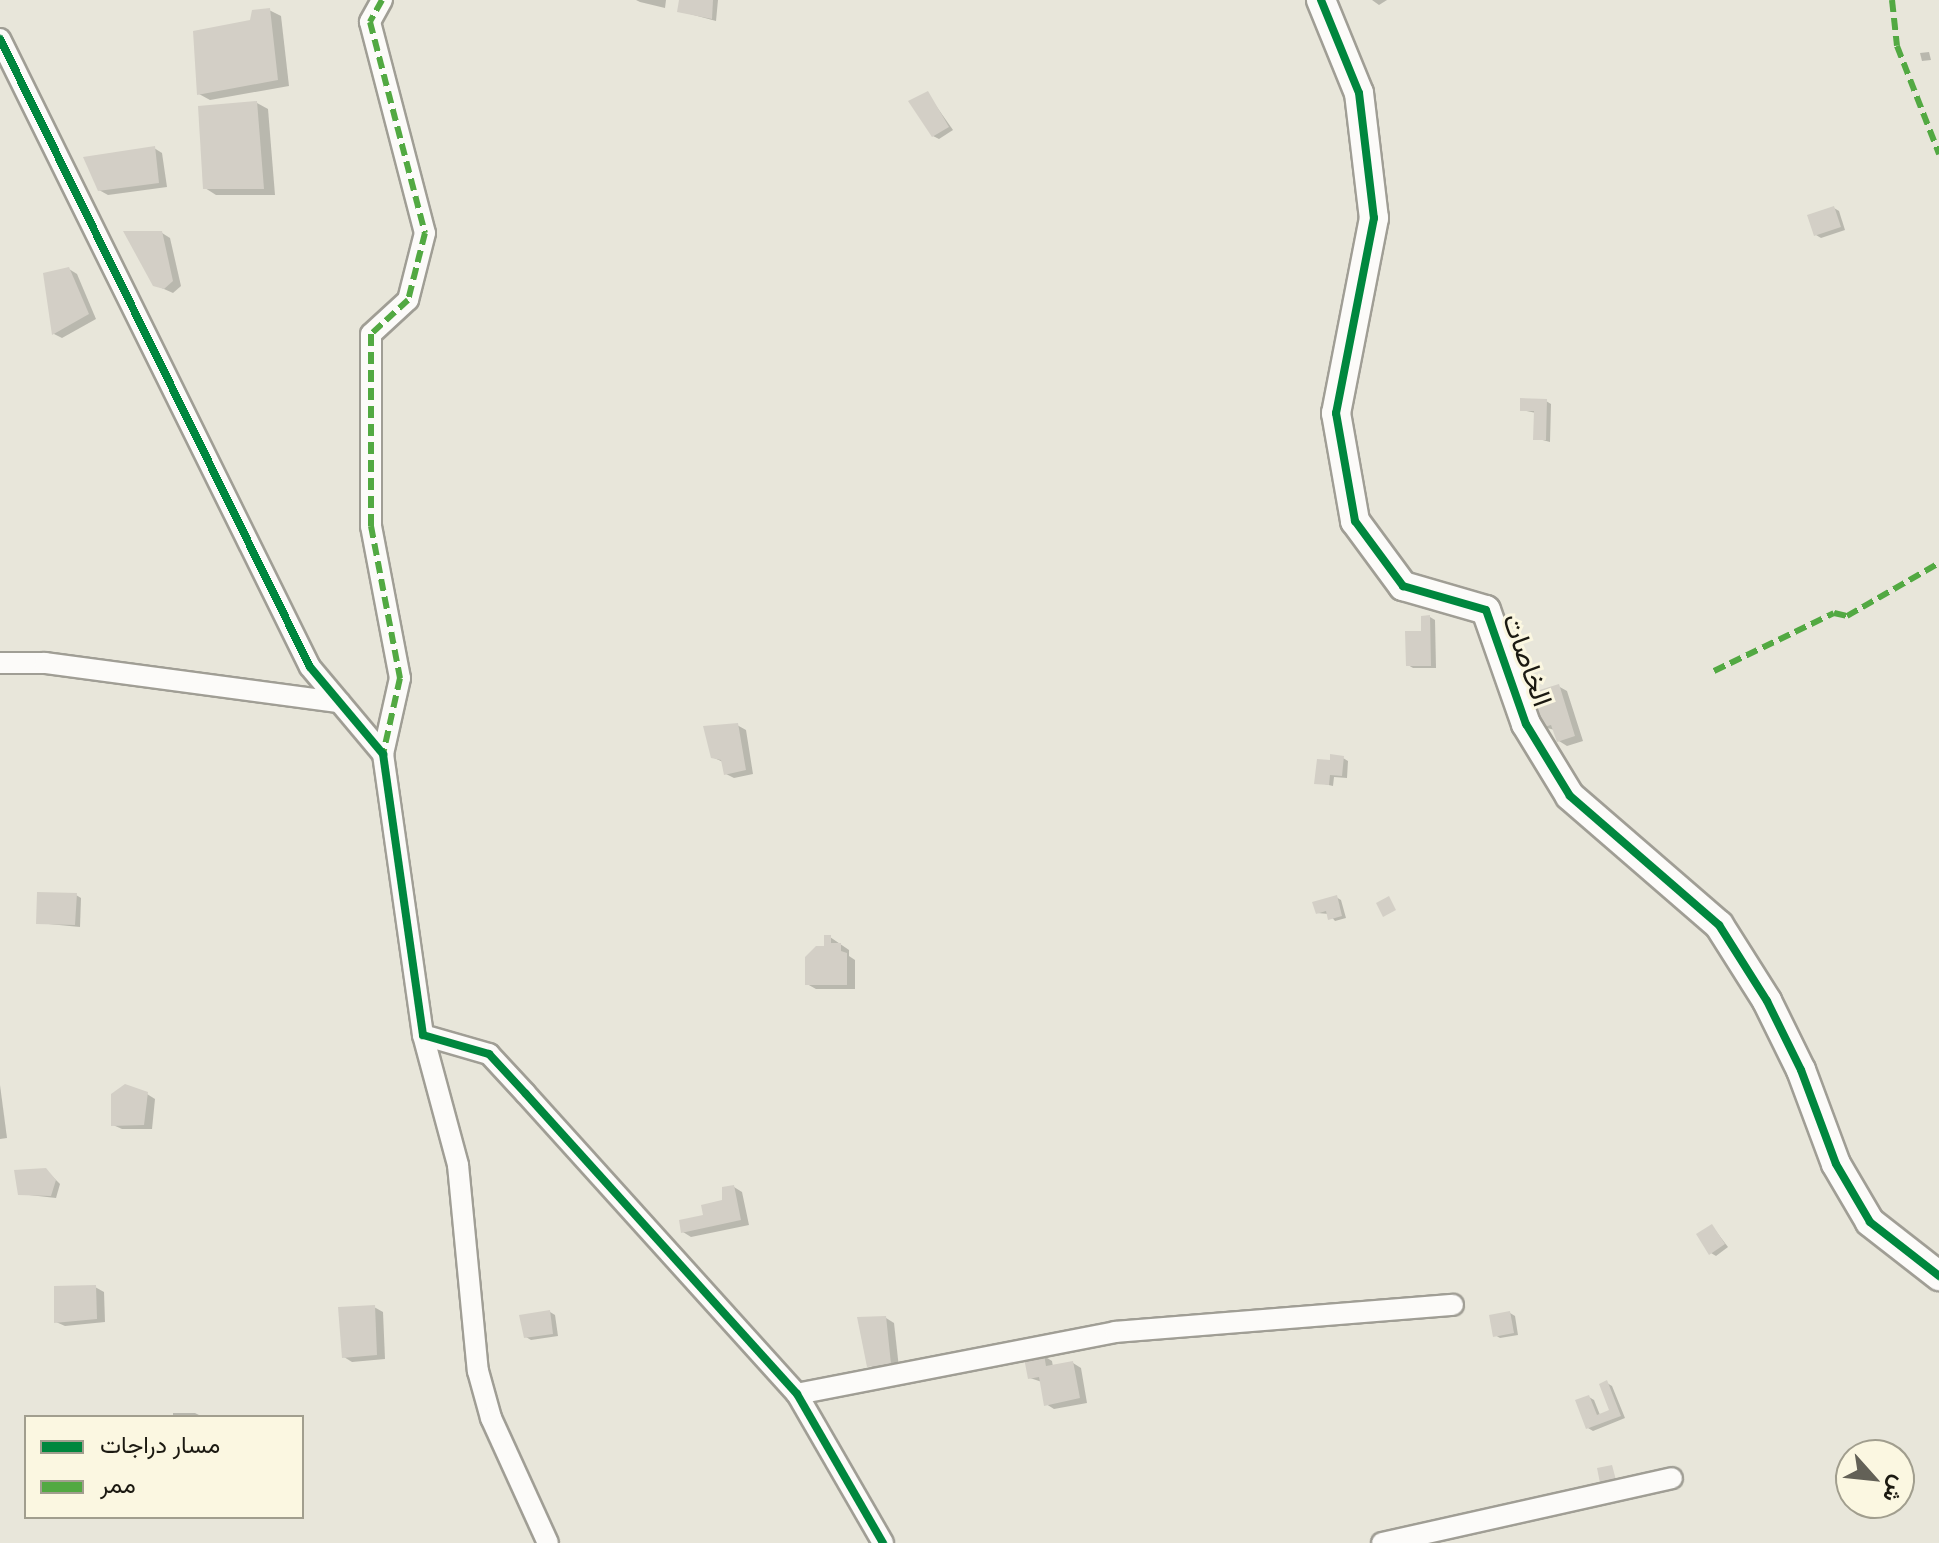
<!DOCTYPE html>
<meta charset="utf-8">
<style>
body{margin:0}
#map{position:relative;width:1939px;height:1543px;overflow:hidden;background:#e8e6da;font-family:Karla,Vazirmatn,sans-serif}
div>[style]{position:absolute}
.shadow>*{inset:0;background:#0003}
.building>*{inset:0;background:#d3cfc6}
.roads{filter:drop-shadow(2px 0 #a09e95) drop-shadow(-2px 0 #a09e95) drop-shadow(0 2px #a09e95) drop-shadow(0 -2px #a09e95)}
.street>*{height:20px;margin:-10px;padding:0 10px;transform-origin:10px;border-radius:10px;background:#fcfbf9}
.secondary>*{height:28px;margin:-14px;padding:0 14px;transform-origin:14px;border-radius:14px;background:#fcfbf9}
.quiet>*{height:6px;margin-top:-3px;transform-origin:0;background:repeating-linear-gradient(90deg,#52a942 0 12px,transparent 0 18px)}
.cycleway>*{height:8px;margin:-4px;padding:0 4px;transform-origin:4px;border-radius:4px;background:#00873e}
span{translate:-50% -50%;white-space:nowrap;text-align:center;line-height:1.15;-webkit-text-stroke:6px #fbf7e1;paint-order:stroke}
.street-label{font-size:28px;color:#1b1911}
.legend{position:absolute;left:24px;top:1415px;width:280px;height:104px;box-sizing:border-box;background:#fbf7e1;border:2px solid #a19e8e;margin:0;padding:10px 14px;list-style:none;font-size:24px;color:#1b1911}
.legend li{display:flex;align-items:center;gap:16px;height:40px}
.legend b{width:40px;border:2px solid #a19e8e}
.north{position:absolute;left:1835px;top:1439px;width:80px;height:80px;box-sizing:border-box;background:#fbf7e1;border:2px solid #a19e8e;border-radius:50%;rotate:117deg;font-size:22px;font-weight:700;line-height:32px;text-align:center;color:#1b1911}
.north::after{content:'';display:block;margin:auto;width:28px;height:36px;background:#636157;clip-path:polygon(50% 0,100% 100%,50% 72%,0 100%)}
</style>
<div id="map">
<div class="shadow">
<div style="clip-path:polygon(636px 0,666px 0,665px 8px,640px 2px)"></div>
<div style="clip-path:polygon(681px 0,718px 0,716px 21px,679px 11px)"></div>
<div style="clip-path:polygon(1372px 0,1387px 0,1379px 5px)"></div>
<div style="clip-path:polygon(269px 10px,281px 16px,289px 86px,210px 100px,199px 94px,251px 22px)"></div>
<div style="clip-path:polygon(1929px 52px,1931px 60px,1922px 61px,1920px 53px)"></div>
<div style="clip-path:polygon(927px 93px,953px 130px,939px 139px,933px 136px)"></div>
<div style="clip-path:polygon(257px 103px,268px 109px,275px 195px,216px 195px,205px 188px)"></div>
<div style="clip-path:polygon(154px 148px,162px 153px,167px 187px,108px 195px,99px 190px)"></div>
<div style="clip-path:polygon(1834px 208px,1839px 211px,1845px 230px,1821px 238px,1816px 235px)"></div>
<div style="clip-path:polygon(162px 233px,170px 238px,181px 286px,173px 293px,155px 285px)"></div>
<div style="clip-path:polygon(69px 269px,77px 274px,96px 319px,62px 338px,54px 334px)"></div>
<div style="clip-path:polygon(1546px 401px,1551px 404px,1550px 442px,1535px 438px,1536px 413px,1522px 410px)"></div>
<div style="clip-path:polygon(1430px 617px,1435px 620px,1436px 668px,1413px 668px,1408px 665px)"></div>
<div style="clip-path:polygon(1558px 686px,1567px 691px,1583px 741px,1567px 746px,1559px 741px,1555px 730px,1543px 727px)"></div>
<div style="clip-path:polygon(737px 725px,746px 730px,753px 774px,734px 778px,726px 774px,723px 762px,712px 757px)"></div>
<div style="clip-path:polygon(1343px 758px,1348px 761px,1347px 778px,1334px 777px,1333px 786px,1316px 782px,1331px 762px)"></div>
<div style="clip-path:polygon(76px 895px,81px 898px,80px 927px,38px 923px)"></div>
<div style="clip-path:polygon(1336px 897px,1341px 900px,1346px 918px,1335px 921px,1329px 914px,1317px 913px)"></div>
<div style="clip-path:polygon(830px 937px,849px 950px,849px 956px,855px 960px,855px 989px,816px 989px,807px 984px)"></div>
<div style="clip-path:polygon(0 1085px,7px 1138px,0 1139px)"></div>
<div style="clip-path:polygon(147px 1094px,155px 1099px,152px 1129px,122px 1129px,113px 1125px)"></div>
<div style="clip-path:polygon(46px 1170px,60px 1184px,56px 1198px,20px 1194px)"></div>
<div style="clip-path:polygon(734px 1187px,742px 1192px,749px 1225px,691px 1237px,683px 1232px,724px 1201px)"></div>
<div style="clip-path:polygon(1712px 1226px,1728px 1247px,1716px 1256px,1711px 1253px)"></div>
<div style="clip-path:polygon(95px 1287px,104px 1292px,105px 1322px,65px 1326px,56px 1322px)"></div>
<div style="clip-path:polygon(374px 1307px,383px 1312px,385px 1359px,352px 1362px,344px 1357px)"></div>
<div style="clip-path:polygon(550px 1312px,555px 1315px,558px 1336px,531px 1340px,526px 1337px)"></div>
<div style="clip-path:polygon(1510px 1313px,1515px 1316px,1518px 1335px,1500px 1338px,1495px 1335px)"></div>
<div style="clip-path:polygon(886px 1318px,894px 1323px,899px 1368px,878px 1370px,869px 1365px)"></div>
<div style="clip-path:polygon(1044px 1356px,1052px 1361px,1053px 1367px,1073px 1363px,1081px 1368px,1087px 1403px,1054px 1409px,1046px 1404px,1042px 1382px,1030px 1378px)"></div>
<div style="clip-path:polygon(1607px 1383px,1612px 1386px,1625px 1418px,1593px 1431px,1588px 1428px,1589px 1397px,1594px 1400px,1600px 1415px,1611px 1411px)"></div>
<div style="clip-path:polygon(173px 1413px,195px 1413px,203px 1417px,173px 1417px)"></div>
</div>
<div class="building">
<div style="clip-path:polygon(679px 0,713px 0,712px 19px,677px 12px)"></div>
<div style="clip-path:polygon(270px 8px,278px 80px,197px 95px,193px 31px,250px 20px,252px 10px)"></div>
<div style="clip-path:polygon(928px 91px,949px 127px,932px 137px,908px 101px)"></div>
<div style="clip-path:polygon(257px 101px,264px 189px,203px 189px,198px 106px)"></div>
<div style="clip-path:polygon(155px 146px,159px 183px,98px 191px,83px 157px)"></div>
<div style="clip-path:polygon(1834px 206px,1841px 227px,1814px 236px,1807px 215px)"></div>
<div style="clip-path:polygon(123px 231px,162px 231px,173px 281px,164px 289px,153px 286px)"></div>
<div style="clip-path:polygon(69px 267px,89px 314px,52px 335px,43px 273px)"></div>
<div style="clip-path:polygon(1520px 398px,1547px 399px,1546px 440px,1533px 440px,1534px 411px,1520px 411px)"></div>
<div style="clip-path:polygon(1430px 615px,1431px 666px,1406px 666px,1405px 631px,1421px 631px,1421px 616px)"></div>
<div style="clip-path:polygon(1559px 684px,1575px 736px,1557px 742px,1551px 725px,1541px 728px,1530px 693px)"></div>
<div style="clip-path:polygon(738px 723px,746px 770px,724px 775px,721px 760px,711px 758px,703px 726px)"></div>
<div style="clip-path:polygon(1330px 754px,1344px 756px,1342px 776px,1330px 775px,1329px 785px,1314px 784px,1317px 759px,1330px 760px)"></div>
<div style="clip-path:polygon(37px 892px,77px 893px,75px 925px,36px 924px)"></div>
<div style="clip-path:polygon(1337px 895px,1342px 916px,1328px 920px,1326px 911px,1316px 914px,1312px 902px)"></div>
<div style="clip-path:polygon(1389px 896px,1396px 910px,1383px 917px,1376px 903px)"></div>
<div style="clip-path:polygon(824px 935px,831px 935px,831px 943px,841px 943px,841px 951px,847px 953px,847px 985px,805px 985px,805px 957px,816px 946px,824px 946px)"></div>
<div style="clip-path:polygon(125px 1084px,148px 1092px,144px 1125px,111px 1126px,111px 1094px)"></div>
<div style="clip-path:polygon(46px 1168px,56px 1180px,51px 1196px,18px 1195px,14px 1170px)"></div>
<div style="clip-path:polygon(734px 1185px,741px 1220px,681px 1233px,679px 1220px,703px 1215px,701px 1205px,722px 1200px,722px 1187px)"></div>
<div style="clip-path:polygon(1712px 1224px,1725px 1244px,1709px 1255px,1696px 1234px)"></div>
<div style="clip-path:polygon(96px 1285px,97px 1319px,54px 1323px,54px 1286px)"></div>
<div style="clip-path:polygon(375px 1305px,377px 1355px,342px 1358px,338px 1307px)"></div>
<div style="clip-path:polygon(550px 1310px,553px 1334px,524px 1338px,519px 1315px)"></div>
<div style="clip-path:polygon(1510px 1311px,1514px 1333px,1493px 1337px,1489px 1315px)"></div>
<div style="clip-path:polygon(886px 1316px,891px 1364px,867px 1367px,857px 1317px)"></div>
<div style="clip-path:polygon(1044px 1354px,1046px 1366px,1073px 1361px,1080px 1398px,1044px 1406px,1039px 1377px,1028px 1379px,1024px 1358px)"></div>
<div style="clip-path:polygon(1607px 1380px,1621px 1416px,1586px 1429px,1575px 1400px,1589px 1395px,1597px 1415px,1609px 1410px,1599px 1384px)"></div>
<div style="clip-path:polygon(1612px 1465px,1616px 1480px,1600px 1483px,1597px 1468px)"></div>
</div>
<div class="roads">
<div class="street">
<div style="left:382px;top:0;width:25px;rotate:119deg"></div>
<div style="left:370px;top:22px;width:218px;rotate:75.4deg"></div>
<div style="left:425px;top:233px;width:69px;rotate:104.2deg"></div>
<div style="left:408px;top:300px;width:50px;rotate:137.4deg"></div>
<div style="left:371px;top:334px;width:192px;rotate:90deg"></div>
<div style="left:371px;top:526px;width:155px;rotate:79.2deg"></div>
<div style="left:400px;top:678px;width:78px;rotate:102.6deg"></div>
<div style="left:0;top:39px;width:700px;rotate:63.73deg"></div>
<div style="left:310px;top:667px;width:114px;rotate:50deg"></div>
<div style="left:383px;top:754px;width:284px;rotate:81.9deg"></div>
<div style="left:423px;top:1035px;width:69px;rotate:16.1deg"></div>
<div style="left:489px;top:1054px;width:54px;rotate:47.2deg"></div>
<div style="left:526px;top:1094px;width:404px;rotate:47.9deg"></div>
<div style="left:797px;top:1394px;width:172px;rotate:60deg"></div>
<div style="left:0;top:663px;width:45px"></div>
<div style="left:45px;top:663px;width:297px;rotate:7.6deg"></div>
<div style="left:423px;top:1035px;width:135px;rotate:74.9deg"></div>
<div style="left:458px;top:1165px;width:207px;rotate:84.5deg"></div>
<div style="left:478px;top:1371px;width:49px;rotate:74.5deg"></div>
<div style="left:491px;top:1418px;width:137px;rotate:65.5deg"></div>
<div style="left:797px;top:1394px;width:324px;rotate:-11deg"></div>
<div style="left:1115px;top:1332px;width:339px;rotate:-4.6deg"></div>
<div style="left:1382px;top:1543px;width:297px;rotate:-12.6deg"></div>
</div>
<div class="secondary">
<div style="left:1321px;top:0;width:100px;rotate:67.8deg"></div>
<div style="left:1359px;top:93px;width:126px;rotate:83.2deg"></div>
<div style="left:1374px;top:218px;width:199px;rotate:101deg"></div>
<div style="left:1336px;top:413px;width:110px;rotate:80deg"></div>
<div style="left:1355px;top:521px;width:81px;rotate:53.6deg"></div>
<div style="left:1403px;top:586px;width:86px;rotate:16.1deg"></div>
<div style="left:1486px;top:610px;width:121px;rotate:70.7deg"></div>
<div style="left:1526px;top:724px;width:84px;rotate:58.6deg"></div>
<div style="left:1570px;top:796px;width:197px;rotate:40.9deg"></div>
<div style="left:1719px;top:925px;width:90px;rotate:57.7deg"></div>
<div style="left:1767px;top:1001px;width:77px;rotate:63.8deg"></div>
<div style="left:1801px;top:1070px;width:100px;rotate:69.6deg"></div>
<div style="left:1836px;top:1164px;width:67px;rotate:59.6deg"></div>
<div style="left:1870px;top:1222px;width:88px;rotate:38deg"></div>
</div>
</div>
<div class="quiet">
<div style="left:382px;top:0;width:25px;rotate:119deg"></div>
<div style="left:370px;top:22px;width:218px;rotate:75.4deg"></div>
<div style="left:425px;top:233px;width:69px;rotate:104.2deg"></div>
<div style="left:408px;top:300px;width:50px;rotate:137.4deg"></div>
<div style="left:371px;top:334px;width:192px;rotate:90deg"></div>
<div style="left:371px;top:526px;width:155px;rotate:79.2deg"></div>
<div style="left:400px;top:678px;width:78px;rotate:102.6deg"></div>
<div style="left:1892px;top:0;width:46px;rotate:83.8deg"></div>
<div style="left:1897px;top:46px;width:116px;rotate:68.7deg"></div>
<div style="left:1714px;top:671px;width:133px;rotate:-25.8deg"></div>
<div style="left:1834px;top:613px;width:13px;rotate:13deg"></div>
<div style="left:1847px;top:616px;width:106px;rotate:-29.9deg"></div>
</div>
<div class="cycleway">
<div style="left:1321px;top:0;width:100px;rotate:67.8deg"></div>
<div style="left:1359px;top:93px;width:126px;rotate:83.2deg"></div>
<div style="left:1374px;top:218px;width:199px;rotate:101deg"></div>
<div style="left:1336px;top:413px;width:110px;rotate:80deg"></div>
<div style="left:1355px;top:521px;width:81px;rotate:53.6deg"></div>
<div style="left:1403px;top:586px;width:86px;rotate:16.1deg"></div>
<div style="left:1486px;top:610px;width:121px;rotate:70.7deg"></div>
<div style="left:1526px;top:724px;width:84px;rotate:58.6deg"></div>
<div style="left:1570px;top:796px;width:197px;rotate:40.9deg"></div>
<div style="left:1719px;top:925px;width:90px;rotate:57.7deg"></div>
<div style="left:1767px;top:1001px;width:77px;rotate:63.8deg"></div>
<div style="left:1801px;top:1070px;width:100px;rotate:69.6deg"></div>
<div style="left:1836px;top:1164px;width:67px;rotate:59.6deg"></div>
<div style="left:1870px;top:1222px;width:88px;rotate:38deg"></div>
<div style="left:0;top:39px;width:700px;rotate:63.73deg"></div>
<div style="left:310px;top:667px;width:114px;rotate:50deg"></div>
<div style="left:383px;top:754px;width:284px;rotate:81.9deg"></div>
<div style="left:423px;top:1035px;width:69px;rotate:16.1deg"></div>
<div style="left:489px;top:1054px;width:54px;rotate:47.2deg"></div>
<div style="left:526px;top:1094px;width:404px;rotate:47.9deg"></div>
<div style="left:797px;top:1394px;width:172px;rotate:60deg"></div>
</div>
<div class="street-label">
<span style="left:1527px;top:660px;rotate:70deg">الخاصات</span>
</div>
<ul class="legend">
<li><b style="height:10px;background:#00873e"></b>مسار دراجات</li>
<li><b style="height:10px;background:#52a942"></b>ممر</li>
</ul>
<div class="north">ش</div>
</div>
